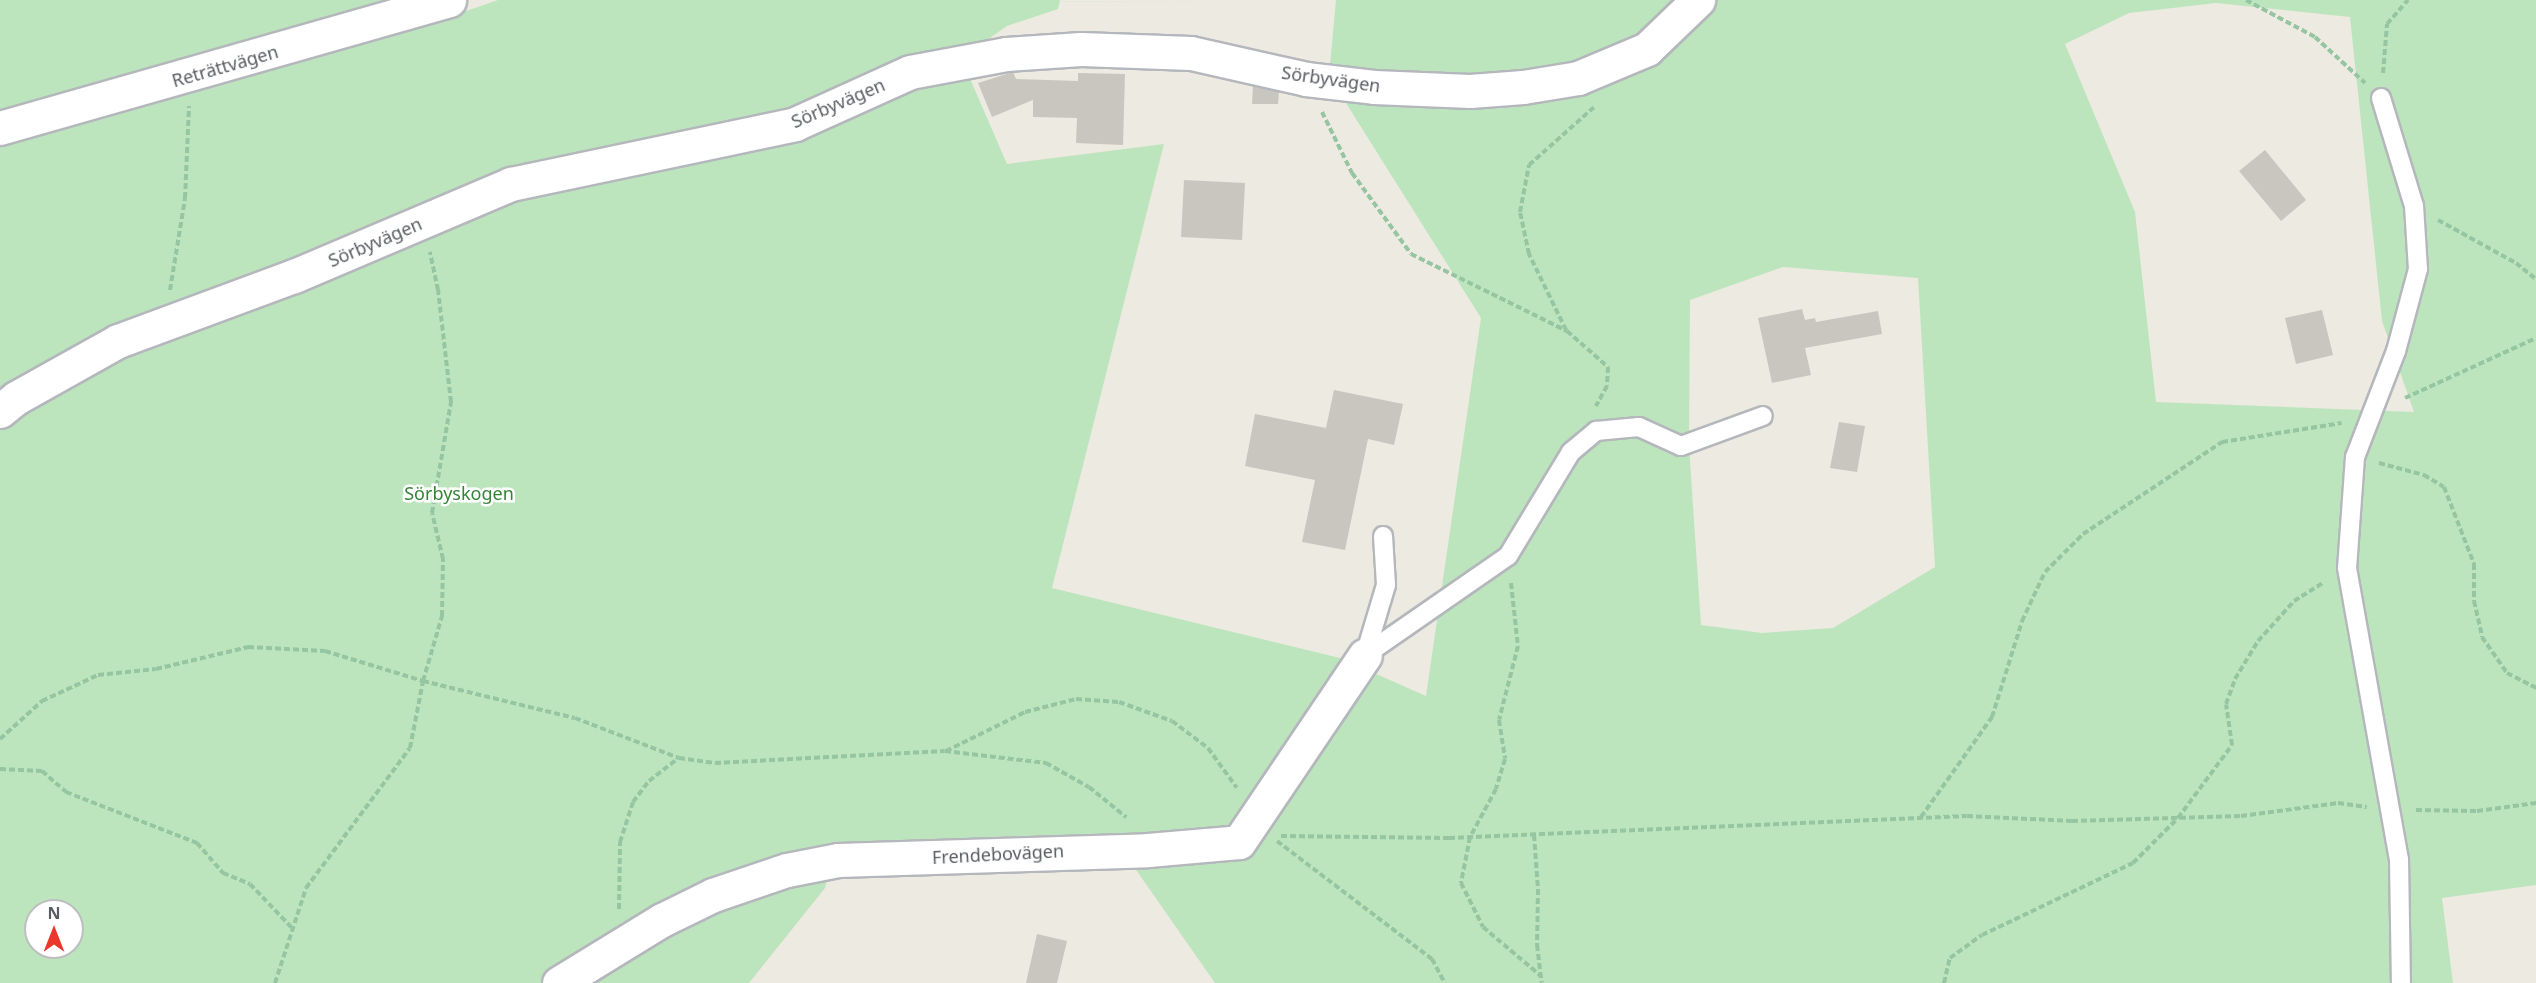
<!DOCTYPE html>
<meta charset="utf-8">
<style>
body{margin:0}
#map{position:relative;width:2536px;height:983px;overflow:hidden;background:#edeae1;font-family:"Noto Sans",sans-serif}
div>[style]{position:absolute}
.green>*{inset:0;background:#bde5bd}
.building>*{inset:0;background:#c9c6c0}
.path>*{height:4px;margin-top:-2px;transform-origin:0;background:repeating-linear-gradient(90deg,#96c5a2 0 6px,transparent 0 9px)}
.roads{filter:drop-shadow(2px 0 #b4b7bc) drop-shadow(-2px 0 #b4b7bc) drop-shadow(0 2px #b4b7bc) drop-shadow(0 -2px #b4b7bc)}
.service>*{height:18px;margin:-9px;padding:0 9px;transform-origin:9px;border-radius:9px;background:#fff}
.minor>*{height:33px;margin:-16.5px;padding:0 16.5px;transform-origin:16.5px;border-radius:16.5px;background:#fff}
.tertiary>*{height:33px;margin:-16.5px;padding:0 16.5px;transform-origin:16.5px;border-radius:16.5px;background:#fff}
span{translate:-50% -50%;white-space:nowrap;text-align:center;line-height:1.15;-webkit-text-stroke:5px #fff;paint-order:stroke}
.street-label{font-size:18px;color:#595d62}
.park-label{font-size:18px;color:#358538}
.north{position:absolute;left:24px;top:899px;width:60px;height:60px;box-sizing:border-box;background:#fff;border:2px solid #bdbec0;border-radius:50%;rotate:0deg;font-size:16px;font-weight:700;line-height:24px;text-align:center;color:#595d62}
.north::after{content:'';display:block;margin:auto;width:21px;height:27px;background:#e9372b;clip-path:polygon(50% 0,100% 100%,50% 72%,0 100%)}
</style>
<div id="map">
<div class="green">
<div style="clip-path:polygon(0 0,421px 0,0 116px)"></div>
<div style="clip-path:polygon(evenodd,498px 0,1060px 0,1058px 9px,1007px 26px,961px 58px,1007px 164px,1164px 144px,1052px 588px,1340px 658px,1426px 696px,1481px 318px,1329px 76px,1336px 0,2536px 0,2536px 885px,2442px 898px,2453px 983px,1215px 983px,1118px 844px,833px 856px,825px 888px,749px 983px,0 983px,0 146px,411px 30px,498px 0,2216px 3px,2350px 17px,2382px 321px,2414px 412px,2156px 402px,2135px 212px,2065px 44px,2129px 13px,2216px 3px,498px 0,1783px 267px,1918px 278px,1935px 567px,1833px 628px,1762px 633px,1701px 625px,1689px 446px,1690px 300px,1783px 267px,498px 0,36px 911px,72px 911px,72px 947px,36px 947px,36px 911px)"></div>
</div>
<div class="building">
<div style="clip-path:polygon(1013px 72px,1016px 79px,1078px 81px,1078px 73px,1125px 74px,1123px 145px,1076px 143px,1077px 118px,1033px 117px,1033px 100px,992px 117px,978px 83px)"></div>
<div style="clip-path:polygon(1253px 86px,1279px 92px,1278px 104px,1252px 104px)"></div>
<div style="clip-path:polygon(2265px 150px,2306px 200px,2281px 221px,2239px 171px)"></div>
<div style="clip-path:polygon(1184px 180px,1245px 183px,1242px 240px,1181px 237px)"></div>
<div style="clip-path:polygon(1802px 309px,1805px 320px,1815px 318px,1816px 322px,1878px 311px,1882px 334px,1805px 348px,1811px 375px,1772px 383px,1758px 318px)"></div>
<div style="clip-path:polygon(2322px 310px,2333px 355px,2296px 364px,2285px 318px)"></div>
<div style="clip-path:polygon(1334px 390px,1403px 404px,1394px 445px,1368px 439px,1345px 550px,1302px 542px,1315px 480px,1245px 466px,1255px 414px,1326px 428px)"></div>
<div style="clip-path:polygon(1839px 422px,1865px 426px,1857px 472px,1830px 468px)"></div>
<div style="clip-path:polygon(1037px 934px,1067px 941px,1057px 983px,1026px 983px)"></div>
</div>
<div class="path">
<div style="left:2246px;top:0;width:78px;rotate:28.2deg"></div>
<div style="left:2315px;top:37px;width:68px;rotate:42.6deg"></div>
<div style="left:2383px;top:73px;width:49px;rotate:-85.3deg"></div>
<div style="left:2387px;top:24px;width:32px;rotate:-49deg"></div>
<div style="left:1322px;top:112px;width:68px;rotate:63.8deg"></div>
<div style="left:1352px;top:173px;width:100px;rotate:53.9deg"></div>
<div style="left:1411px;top:254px;width:174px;rotate:26.3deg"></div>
<div style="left:1567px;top:331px;width:55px;rotate:41.3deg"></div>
<div style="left:1608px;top:367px;width:19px;rotate:93deg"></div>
<div style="left:1607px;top:386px;width:23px;rotate:119deg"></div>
<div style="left:2438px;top:220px;width:89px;rotate:28.9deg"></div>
<div style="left:2516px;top:263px;width:26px;rotate:39deg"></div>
<div style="left:170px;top:290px;width:93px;rotate:-80.7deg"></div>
<div style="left:185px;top:198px;width:92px;rotate:-87.5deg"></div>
<div style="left:1566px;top:330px;width:85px;rotate:-116deg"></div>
<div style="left:1529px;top:254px;width:43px;rotate:-102.1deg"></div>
<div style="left:1520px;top:212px;width:48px;rotate:-79.2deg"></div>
<div style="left:1529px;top:165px;width:87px;rotate:-41.7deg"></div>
<div style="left:2405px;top:398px;width:144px;rotate:-24.6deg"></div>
<div style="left:2379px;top:463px;width:47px;rotate:14.9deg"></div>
<div style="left:2424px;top:475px;width:23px;rotate:31deg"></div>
<div style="left:2444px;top:487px;width:83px;rotate:68.7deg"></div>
<div style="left:2474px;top:564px;width:37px;rotate:90deg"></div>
<div style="left:2474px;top:601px;width:37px;rotate:77deg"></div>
<div style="left:2482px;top:637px;width:44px;rotate:55.2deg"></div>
<div style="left:2507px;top:673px;width:33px;rotate:27deg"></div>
<div style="left:1511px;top:583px;width:63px;rotate:83.7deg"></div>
<div style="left:1518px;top:646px;width:76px;rotate:104.4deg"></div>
<div style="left:1499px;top:720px;width:39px;rotate:81deg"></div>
<div style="left:1505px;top:759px;width:31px;rotate:107deg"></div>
<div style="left:1496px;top:789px;width:55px;rotate:118.4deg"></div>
<div style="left:1470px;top:837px;width:47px;rotate:101.1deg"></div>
<div style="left:1461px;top:883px;width:49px;rotate:63.4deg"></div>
<div style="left:1483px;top:927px;width:76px;rotate:40.2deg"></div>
<div style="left:0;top:739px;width:57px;rotate:-42.1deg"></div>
<div style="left:42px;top:701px;width:62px;rotate:-24.9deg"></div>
<div style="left:98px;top:675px;width:58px;rotate:-5.9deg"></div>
<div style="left:156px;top:669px;width:95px;rotate:-13.4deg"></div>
<div style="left:248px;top:647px;width:77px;rotate:3deg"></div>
<div style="left:325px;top:651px;width:102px;rotate:17deg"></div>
<div style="left:423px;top:681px;width:156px;rotate:13.7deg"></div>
<div style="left:575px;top:718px;width:111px;rotate:21deg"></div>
<div style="left:679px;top:758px;width:36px;rotate:8deg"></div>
<div style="left:715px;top:763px;width:230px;rotate:-3deg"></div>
<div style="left:945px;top:751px;width:102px;rotate:6.8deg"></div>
<div style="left:1046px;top:763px;width:49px;rotate:29.2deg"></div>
<div style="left:1089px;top:787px;width:48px;rotate:39deg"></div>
<div style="left:946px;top:751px;width:88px;rotate:-26.3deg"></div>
<div style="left:1025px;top:712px;width:53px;rotate:-14.3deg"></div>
<div style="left:1076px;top:699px;width:43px;rotate:4deg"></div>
<div style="left:1119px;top:702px;width:56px;rotate:19.7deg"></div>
<div style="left:1172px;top:721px;width:45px;rotate:36.9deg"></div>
<div style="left:1208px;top:748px;width:49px;rotate:54.1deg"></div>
<div style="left:0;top:769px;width:42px;rotate:2.7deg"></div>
<div style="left:42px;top:771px;width:32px;rotate:41deg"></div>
<div style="left:66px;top:792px;width:141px;rotate:21.3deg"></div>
<div style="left:197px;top:843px;width:40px;rotate:49deg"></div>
<div style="left:223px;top:873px;width:29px;rotate:22deg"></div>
<div style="left:250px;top:884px;width:61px;rotate:46.3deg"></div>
<div style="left:2416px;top:810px;width:61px;rotate:0.9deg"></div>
<div style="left:2477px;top:811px;width:60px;rotate:-7.7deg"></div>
<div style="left:1921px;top:817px;width:123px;rotate:-54.6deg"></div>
<div style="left:1992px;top:717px;width:101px;rotate:-72.6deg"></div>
<div style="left:2022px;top:621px;width:54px;rotate:-64.9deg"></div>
<div style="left:2045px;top:572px;width:54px;rotate:-45deg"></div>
<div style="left:2083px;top:534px;width:167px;rotate:-33.5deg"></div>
<div style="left:2222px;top:442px;width:121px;rotate:-9deg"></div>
<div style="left:1534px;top:835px;width:54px;rotate:85.8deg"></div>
<div style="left:1538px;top:889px;width:56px;rotate:91deg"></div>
<div style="left:1537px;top:945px;width:38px;rotate:83deg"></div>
<div style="left:1281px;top:836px;width:168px;rotate:0.7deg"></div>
<div style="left:1449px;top:838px;width:518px;rotate:-2.43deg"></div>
<div style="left:1967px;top:816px;width:105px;rotate:2.7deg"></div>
<div style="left:2072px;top:821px;width:169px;rotate:-1.7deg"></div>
<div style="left:2241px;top:816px;width:98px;rotate:-7.6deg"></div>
<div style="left:2338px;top:803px;width:29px;rotate:8deg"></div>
<div style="left:1277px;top:841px;width:195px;rotate:37.3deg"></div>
<div style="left:1432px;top:959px;width:27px;rotate:62deg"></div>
<div style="left:619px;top:909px;width:67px;rotate:-89.1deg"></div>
<div style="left:620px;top:842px;width:42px;rotate:-72deg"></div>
<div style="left:633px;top:802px;width:26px;rotate:-53deg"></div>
<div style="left:649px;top:781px;width:37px;rotate:-38deg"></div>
<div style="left:275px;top:983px;width:100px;rotate:-71.9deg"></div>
<div style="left:306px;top:888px;width:174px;rotate:-53.4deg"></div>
<div style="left:410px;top:748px;width:68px;rotate:-79deg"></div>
<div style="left:423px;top:681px;width:68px;rotate:-73.7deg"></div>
<div style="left:442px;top:616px;width:57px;rotate:-89deg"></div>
<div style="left:443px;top:559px;width:47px;rotate:-103.4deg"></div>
<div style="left:432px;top:513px;width:113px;rotate:-80.3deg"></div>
<div style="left:451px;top:402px;width:113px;rotate:-96.6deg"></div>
<div style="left:438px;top:290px;width:39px;rotate:-102deg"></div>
<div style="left:1944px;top:983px;width:26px;rotate:-77deg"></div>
<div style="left:1950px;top:958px;width:39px;rotate:-36deg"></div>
<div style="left:1982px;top:935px;width:167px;rotate:-25.5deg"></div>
<div style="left:2133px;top:863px;width:64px;rotate:-45deg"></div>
<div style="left:2178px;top:818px;width:91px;rotate:-53.5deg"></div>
<div style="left:2232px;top:745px;width:41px;rotate:-98.3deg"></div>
<div style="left:2226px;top:704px;width:27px;rotate:-70deg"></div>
<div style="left:2235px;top:679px;width:44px;rotate:-58.8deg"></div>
<div style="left:2258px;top:641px;width:54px;rotate:-48deg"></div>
<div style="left:2294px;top:601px;width:36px;rotate:-32deg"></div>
</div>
<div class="roads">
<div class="service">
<div style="left:2381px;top:98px;width:113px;rotate:73deg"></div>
<div style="left:2414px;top:206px;width:63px;rotate:86.4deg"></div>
<div style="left:2418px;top:269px;width:85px;rotate:105deg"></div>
<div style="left:2396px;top:351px;width:114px;rotate:111.1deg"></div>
<div style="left:2355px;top:457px;width:111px;rotate:94.1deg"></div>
<div style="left:2347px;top:568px;width:296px;rotate:79.9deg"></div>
<div style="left:2399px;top:859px;width:124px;rotate:89.1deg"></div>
<div style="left:1365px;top:655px;width:174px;rotate:-34.7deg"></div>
<div style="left:1508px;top:556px;width:122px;rotate:-58.8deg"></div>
<div style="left:1571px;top:452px;width:33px;rotate:-40deg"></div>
<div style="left:1596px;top:431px;width:43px;rotate:-5.3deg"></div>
<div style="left:1639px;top:427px;width:46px;rotate:24.3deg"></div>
<div style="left:1681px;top:446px;width:87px;rotate:-20.1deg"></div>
<div style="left:1365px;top:655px;width:73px;rotate:-73.3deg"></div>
<div style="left:1386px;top:585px;width:49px;rotate:-93.5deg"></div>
</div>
<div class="minor">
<div style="left:0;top:411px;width:21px;rotate:-39deg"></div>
<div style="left:16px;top:398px;width:117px;rotate:-29.2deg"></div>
<div style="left:118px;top:341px;width:188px;rotate:-20.3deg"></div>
<div style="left:294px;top:276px;width:236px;rotate:-23deg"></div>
<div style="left:511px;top:184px;width:290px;rotate:-11.9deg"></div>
<div style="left:795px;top:124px;width:126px;rotate:-24.3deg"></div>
<div style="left:910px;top:72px;width:98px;rotate:-10.6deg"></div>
<div style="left:1006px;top:54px;width:75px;rotate:-3.8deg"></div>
<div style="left:1081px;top:49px;width:110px;rotate:2.1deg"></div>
<div style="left:1191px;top:53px;width:118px;rotate:12.7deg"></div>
<div style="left:1306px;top:79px;width:68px;rotate:6.7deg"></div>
<div style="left:1374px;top:87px;width:96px;rotate:2.4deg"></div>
<div style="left:1470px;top:91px;width:53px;rotate:-4.3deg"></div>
<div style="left:1523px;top:87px;width:56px;rotate:-9.3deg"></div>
<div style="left:1578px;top:78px;width:75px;rotate:-22.8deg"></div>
<div style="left:1647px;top:49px;width:71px;rotate:-43.9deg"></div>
<div style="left:559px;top:983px;width:121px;rotate:-31.5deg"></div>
<div style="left:662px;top:920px;width:57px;rotate:-26.1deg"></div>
<div style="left:713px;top:895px;width:78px;rotate:-18.7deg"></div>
<div style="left:787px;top:870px;width:52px;rotate:-11.1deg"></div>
<div style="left:838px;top:860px;width:310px;rotate:-1.8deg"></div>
<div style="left:1148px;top:850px;width:91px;rotate:-5deg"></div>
<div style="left:1239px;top:842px;width:225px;rotate:-56deg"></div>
</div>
<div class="tertiary">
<div style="left:0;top:128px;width:467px;rotate:-15.9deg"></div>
</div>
</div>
<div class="street-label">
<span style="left:225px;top:66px;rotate:-16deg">Reträttvägen</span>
<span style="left:1331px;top:79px;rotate:8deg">Sörbyvägen</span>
<span style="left:838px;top:103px;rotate:-23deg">Sörbyvägen</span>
<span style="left:375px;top:242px;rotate:-23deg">Sörbyvägen</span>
<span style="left:998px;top:854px;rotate:-3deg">Frendebovägen</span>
</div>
<div class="park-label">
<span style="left:459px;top:493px">Sörbyskogen</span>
</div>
<div class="north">N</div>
</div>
